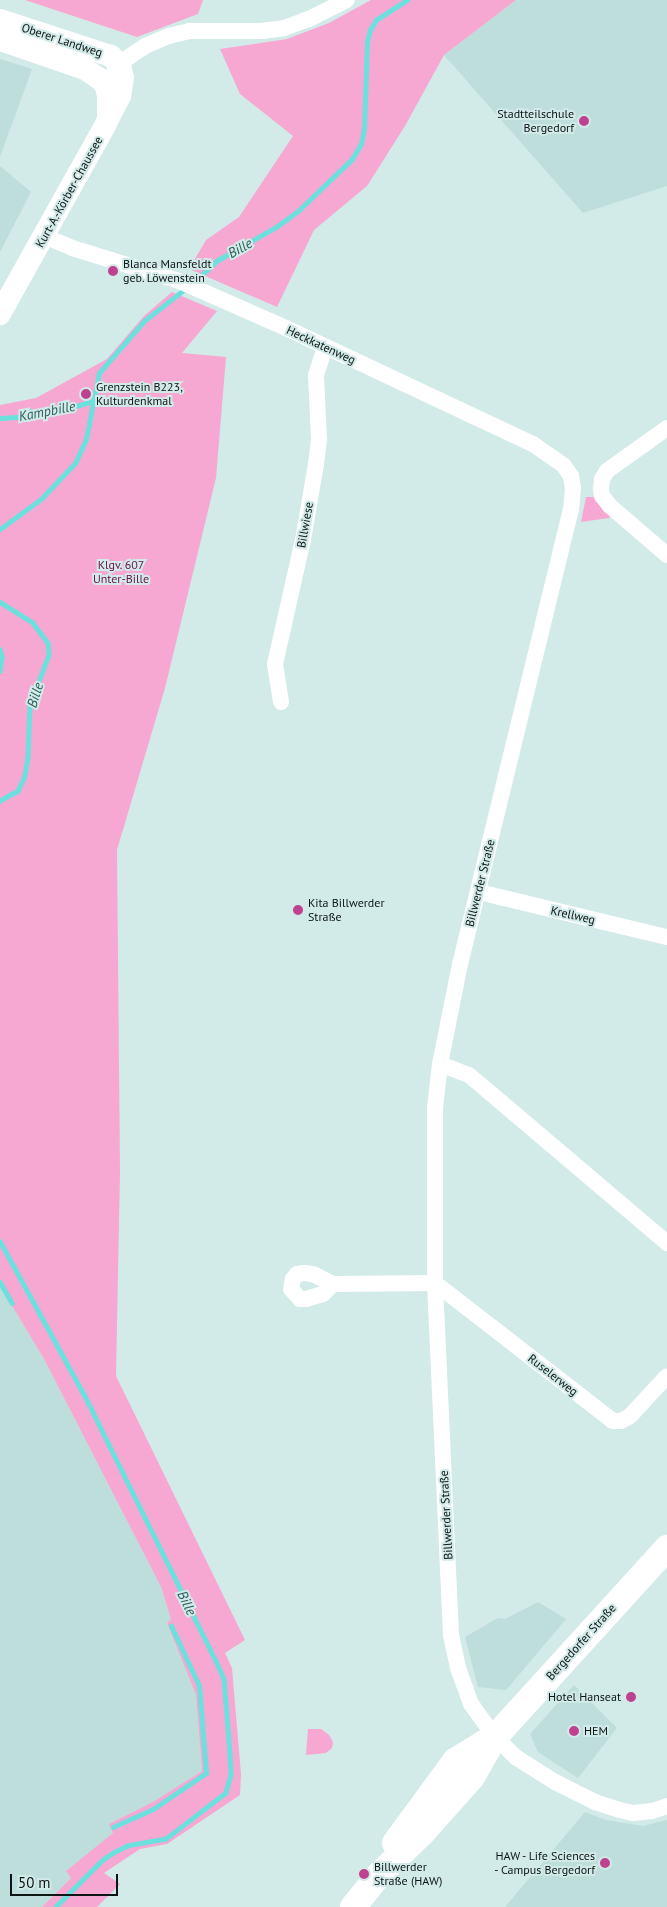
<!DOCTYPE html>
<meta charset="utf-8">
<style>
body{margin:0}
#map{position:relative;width:667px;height:1907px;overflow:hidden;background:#d2eae8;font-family:"PT Sans",sans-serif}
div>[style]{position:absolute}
.built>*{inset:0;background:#bddedb}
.green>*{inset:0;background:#f6a8d3}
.stream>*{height:4.5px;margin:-2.25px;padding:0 2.25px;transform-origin:2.25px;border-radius:2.25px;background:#6ce0dc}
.street>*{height:16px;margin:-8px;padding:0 8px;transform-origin:8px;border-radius:8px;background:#fff}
.secondary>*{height:22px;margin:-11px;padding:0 11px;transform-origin:11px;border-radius:11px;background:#fff}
.primary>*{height:26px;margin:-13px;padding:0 13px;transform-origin:13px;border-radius:13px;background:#fff}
.dots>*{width:14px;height:14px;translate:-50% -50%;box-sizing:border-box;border:2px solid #d2eae8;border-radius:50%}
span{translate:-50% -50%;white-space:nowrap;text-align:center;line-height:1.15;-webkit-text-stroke:4px #d2eae8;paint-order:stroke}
.street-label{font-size:12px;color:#0d1515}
.poi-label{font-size:12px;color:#0d1515}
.right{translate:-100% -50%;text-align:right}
.left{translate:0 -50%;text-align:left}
.park-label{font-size:12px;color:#6c124d}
.water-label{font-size:14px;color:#2d5f5d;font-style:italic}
.scale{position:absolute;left:10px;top:1874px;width:108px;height:22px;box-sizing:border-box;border:2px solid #0d1515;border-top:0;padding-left:6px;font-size:15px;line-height:18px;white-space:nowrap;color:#0d1515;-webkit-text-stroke:4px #d2eae8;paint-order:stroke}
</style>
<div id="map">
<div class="built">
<div style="clip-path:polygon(516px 0,667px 0,667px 186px,583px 213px,444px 55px)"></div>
<div style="clip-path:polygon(0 59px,32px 69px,0 157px)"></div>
<div style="clip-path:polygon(0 166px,31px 192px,0 252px)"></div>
<div style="clip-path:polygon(0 1286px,44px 1359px,161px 1587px,171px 1619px,167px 1623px,196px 1695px,199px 1732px,202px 1771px,153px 1802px,109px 1824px,114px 1833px,66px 1871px,71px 1878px,42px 1907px,0 1907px)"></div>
<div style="clip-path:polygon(538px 1602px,566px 1619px,506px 1690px,478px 1687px,465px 1637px,498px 1618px,505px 1619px)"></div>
<div style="clip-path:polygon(574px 1685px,617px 1728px,578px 1778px,538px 1752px,530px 1734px)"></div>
<div style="clip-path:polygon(585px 1812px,606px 1820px,643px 1826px,667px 1820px,667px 1907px,505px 1907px)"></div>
</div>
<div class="green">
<div style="clip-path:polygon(25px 0,203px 0,198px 14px,137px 37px)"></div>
<div style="clip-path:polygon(371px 0,516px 0,444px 55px,405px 126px,367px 186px,314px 230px,277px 307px,189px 269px,206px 240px,239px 217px,293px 136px,240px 94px,220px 49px,287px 39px,329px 23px)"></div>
<div style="clip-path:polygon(172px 292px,217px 311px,182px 353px,226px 357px,216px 478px,165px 688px,117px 850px,120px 1172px,116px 1376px,245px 1640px,225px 1653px,232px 1668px,241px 1774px,240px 1795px,167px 1844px,140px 1849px,104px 1873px,120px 1884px,97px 1907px,42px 1907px,71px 1878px,66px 1871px,113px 1833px,109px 1824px,153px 1802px,202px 1771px,196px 1695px,167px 1623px,171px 1619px,161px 1587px,44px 1359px,0 1286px,0 405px,36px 398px,107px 359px,144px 316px)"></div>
<div style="clip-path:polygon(586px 497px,595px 497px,611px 516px,609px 518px,581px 522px)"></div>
<div style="clip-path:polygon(308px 1729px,321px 1729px,329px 1735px,333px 1742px,332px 1748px,326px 1753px,306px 1755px)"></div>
</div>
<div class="stream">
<div style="left:193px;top:283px;width:34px;rotate:-43deg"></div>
<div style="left:218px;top:260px;width:67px;rotate:-29.6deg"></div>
<div style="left:276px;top:227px;width:27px;rotate:-36deg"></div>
<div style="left:298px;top:211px;width:75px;rotate:-43.9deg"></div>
<div style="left:352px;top:159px;width:17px;rotate:-59deg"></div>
<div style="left:361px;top:144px;width:15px;rotate:-79deg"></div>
<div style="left:364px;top:129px;width:88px;rotate:-88deg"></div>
<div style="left:367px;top:41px;width:11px;rotate:-75deg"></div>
<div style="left:370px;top:30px;width:12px;rotate:-59deg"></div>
<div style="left:376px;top:20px;width:37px;rotate:-33deg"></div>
<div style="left:0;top:418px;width:17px;rotate:-3deg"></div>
<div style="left:17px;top:417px;width:14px;rotate:-25deg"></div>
<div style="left:30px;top:411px;width:21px;rotate:5deg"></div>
<div style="left:51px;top:413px;width:44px;rotate:-15.9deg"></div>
<div style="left:0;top:529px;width:51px;rotate:-36.2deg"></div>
<div style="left:41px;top:499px;width:50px;rotate:-46.6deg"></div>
<div style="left:75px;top:463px;width:26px;rotate:-65deg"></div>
<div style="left:86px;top:439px;width:67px;rotate:-78.9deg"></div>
<div style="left:99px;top:373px;width:69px;rotate:-49.1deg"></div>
<div style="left:144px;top:321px;width:52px;rotate:-38deg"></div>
<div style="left:0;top:602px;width:39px;rotate:32deg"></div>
<div style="left:33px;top:623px;width:25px;rotate:53deg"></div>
<div style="left:48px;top:643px;width:12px;rotate:85deg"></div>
<div style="left:49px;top:655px;width:53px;rotate:110.8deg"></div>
<div style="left:30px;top:705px;width:52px;rotate:92.2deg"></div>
<div style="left:28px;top:757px;width:19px;rotate:99deg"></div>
<div style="left:25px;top:776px;width:17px;rotate:115deg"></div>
<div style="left:18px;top:791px;width:21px;rotate:151deg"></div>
<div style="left:0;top:649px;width:8px;rotate:76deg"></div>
<div style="left:2px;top:657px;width:14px;rotate:98deg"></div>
<div style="left:0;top:1241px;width:177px;rotate:61.3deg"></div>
<div style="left:85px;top:1396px;width:296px;rotate:63.7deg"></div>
<div style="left:216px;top:1661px;width:20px;rotate:66deg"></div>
<div style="left:224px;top:1679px;width:75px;rotate:85.4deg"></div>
<div style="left:230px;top:1754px;width:21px;rotate:87deg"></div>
<div style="left:231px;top:1775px;width:19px;rotate:106deg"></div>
<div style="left:226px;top:1793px;width:76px;rotate:142.5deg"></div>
<div style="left:166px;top:1839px;width:39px;rotate:170deg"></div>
<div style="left:128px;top:1846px;width:14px;rotate:155deg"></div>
<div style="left:115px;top:1852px;width:14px;rotate:146deg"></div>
<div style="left:103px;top:1860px;width:66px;rotate:135deg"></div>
<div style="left:0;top:1282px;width:24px;rotate:60deg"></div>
<div style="left:113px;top:1827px;width:44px;rotate:-24.2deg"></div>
<div style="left:153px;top:1809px;width:64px;rotate:-34.2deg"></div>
<div style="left:206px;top:1773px;width:87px;rotate:-94.6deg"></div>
<div style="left:199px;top:1686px;width:66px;rotate:-115deg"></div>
</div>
<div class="street">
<div style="left:114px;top:72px;width:18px;rotate:-47deg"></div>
<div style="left:126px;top:59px;width:23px;rotate:-34deg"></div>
<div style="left:145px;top:46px;width:26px;rotate:-23deg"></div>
<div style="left:169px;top:36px;width:21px;rotate:-14deg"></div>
<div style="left:189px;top:31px;width:72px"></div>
<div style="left:261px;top:31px;width:23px;rotate:-7deg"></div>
<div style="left:284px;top:28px;width:27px;rotate:-20deg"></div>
<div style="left:309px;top:19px;width:42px;rotate:-26.6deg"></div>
<div style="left:44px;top:236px;width:30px;rotate:23deg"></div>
<div style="left:72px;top:248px;width:112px;rotate:17.1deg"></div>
<div style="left:179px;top:281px;width:117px;rotate:23.7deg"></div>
<div style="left:286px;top:328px;width:273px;rotate:25.2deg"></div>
<div style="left:533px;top:444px;width:38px;rotate:35deg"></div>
<div style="left:564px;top:466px;width:12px;rotate:55deg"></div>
<div style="left:571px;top:476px;width:12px;rotate:81deg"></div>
<div style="left:573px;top:488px;width:21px;rotate:95deg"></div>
<div style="left:571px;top:509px;width:468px;rotate:103.7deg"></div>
<div style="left:460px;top:964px;width:102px;rotate:101.3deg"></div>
<div style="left:440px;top:1064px;width:44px;rotate:96.5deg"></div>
<div style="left:435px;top:1108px;width:175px;rotate:90deg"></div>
<div style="left:435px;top:1283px;width:352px;rotate:87.4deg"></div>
<div style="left:451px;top:1635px;width:34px;rotate:78deg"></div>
<div style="left:458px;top:1668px;width:38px;rotate:70deg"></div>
<div style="left:471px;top:1704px;width:41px;rotate:54deg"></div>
<div style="left:495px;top:1737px;width:30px;rotate:44deg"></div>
<div style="left:517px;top:1758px;width:45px;rotate:32.3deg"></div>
<div style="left:555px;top:1782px;width:45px;rotate:26.6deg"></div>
<div style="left:595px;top:1802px;width:26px;rotate:18deg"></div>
<div style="left:620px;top:1810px;width:13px;rotate:13deg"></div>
<div style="left:633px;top:1813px;width:19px;rotate:-6deg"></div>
<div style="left:652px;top:1811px;width:16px;rotate:-18deg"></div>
<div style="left:667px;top:428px;width:74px;rotate:144.4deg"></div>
<div style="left:607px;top:471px;width:9px;rotate:122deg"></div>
<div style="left:602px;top:479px;width:10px;rotate:96deg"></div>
<div style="left:601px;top:489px;width:7px;rotate:82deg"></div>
<div style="left:602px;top:496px;width:13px;rotate:51deg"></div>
<div style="left:610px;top:506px;width:75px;rotate:40.7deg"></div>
<div style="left:281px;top:702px;width:38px;rotate:-99deg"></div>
<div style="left:275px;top:664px;width:127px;rotate:-77.3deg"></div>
<div style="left:303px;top:540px;width:77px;rotate:-80.3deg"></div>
<div style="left:316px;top:464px;width:25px;rotate:-83deg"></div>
<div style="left:319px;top:439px;width:64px;rotate:-92.7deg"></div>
<div style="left:316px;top:375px;width:29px;rotate:-72deg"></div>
<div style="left:479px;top:892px;width:193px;rotate:13.5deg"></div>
<div style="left:440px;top:1064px;width:31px;rotate:21deg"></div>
<div style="left:469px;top:1075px;width:260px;rotate:40.3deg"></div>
<div style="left:333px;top:1284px;width:14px;rotate:135deg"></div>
<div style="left:323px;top:1294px;width:18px;rotate:164deg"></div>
<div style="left:306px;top:1299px;width:6px;rotate:180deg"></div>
<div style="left:300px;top:1299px;width:13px;rotate:-132deg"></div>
<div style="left:291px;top:1289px;width:10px;rotate:-79deg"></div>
<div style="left:293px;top:1279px;width:6px;rotate:-51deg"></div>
<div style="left:297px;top:1274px;width:7px;rotate:-8deg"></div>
<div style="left:304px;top:1273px;width:9px;rotate:6deg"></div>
<div style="left:313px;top:1274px;width:22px;rotate:27deg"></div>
<div style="left:333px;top:1284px;width:102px;rotate:-0.6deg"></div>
<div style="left:435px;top:1283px;width:225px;rotate:37.8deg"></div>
<div style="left:613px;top:1421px;width:8px"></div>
<div style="left:621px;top:1421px;width:10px;rotate:-29deg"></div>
<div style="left:630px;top:1416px;width:54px;rotate:-47.2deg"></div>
</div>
<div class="secondary">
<div style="left:0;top:20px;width:117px;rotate:18deg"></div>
<div style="left:111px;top:56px;width:13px;rotate:45deg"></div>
<div style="left:120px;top:65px;width:13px;rotate:77deg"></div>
<div style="left:123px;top:78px;width:18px;rotate:99deg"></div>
<div style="left:120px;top:96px;width:31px;rotate:117deg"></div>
<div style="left:106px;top:124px;width:218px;rotate:119.2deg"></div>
<div style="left:0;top:40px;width:90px;rotate:18.8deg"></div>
<div style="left:85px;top:69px;width:18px;rotate:34deg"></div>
<div style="left:100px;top:79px;width:7px;rotate:45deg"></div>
<div style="left:105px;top:84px;width:11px;rotate:75deg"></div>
<div style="left:108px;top:95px;width:21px;rotate:90deg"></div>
</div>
<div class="primary">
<div style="left:395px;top:1843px;width:102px;rotate:-53.8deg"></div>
<div style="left:455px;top:1761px;width:44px;rotate:-31.9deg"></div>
<div style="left:353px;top:1907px;width:41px;rotate:-50.9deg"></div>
<div style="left:379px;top:1875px;width:62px;rotate:-44.3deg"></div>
<div style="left:423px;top:1832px;width:74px;rotate:-48.3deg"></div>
<div style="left:472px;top:1777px;width:46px;rotate:-60.1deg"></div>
<div style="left:495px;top:1737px;width:256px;rotate:-47.7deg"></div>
</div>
<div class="dots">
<div style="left:584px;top:121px;background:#bf4290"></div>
<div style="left:113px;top:271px;background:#bf4290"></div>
<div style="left:86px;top:394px;background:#bf4290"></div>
<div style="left:298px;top:910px;background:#bf4290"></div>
<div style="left:631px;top:1697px;background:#bf4290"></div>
<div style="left:574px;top:1731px;background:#bf4290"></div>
<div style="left:605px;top:1863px;background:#bf4290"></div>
<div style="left:364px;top:1874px;background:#bf4290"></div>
</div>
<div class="street-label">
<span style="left:62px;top:40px;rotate:18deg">Oberer Landweg</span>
<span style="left:69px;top:192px;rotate:-61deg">Kurt-A.-Körber-Chaussee</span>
<span style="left:321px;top:345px;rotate:25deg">Heckkatenweg</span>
<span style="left:305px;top:525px;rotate:-80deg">Billwiese</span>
<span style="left:480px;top:883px;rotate:-76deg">Billwerder Straße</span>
<span style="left:573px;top:915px;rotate:13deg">Krellweg</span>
<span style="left:553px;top:1375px;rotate:38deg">Ruselerweg</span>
<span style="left:446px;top:1515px;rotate:-93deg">Billwerder Straße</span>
<span style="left:581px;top:1642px;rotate:-48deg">Bergedorfer Straße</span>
</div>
<div class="poi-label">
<span class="right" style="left:574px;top:121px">Stadtteilschule<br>Bergedorf</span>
<span class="left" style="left:123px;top:271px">Blanca Mansfeldt<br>geb. Löwenstein</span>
<span class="left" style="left:96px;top:394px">Grenzstein B223,<br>Kulturdenkmal</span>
<span class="left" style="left:308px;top:910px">Kita Billwerder<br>Straße</span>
<span class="right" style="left:621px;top:1697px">Hotel Hanseat</span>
<span class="left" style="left:584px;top:1731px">HEM</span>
<span class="right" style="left:595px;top:1863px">HAW - Life Sciences<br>- Campus Bergedorf</span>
<span class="left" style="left:374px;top:1874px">Billwerder<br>Straße (HAW)</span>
</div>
<div class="park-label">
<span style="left:121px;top:572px">Klgv. 607<br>Unter-Bille</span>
</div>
<div class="water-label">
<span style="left:240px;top:248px;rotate:-29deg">Bille</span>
<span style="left:47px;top:411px;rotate:-11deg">Kampbille</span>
<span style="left:35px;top:695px;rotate:-73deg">Bille</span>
<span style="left:187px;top:1603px;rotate:64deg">Bille</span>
</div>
<div class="scale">50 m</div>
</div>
